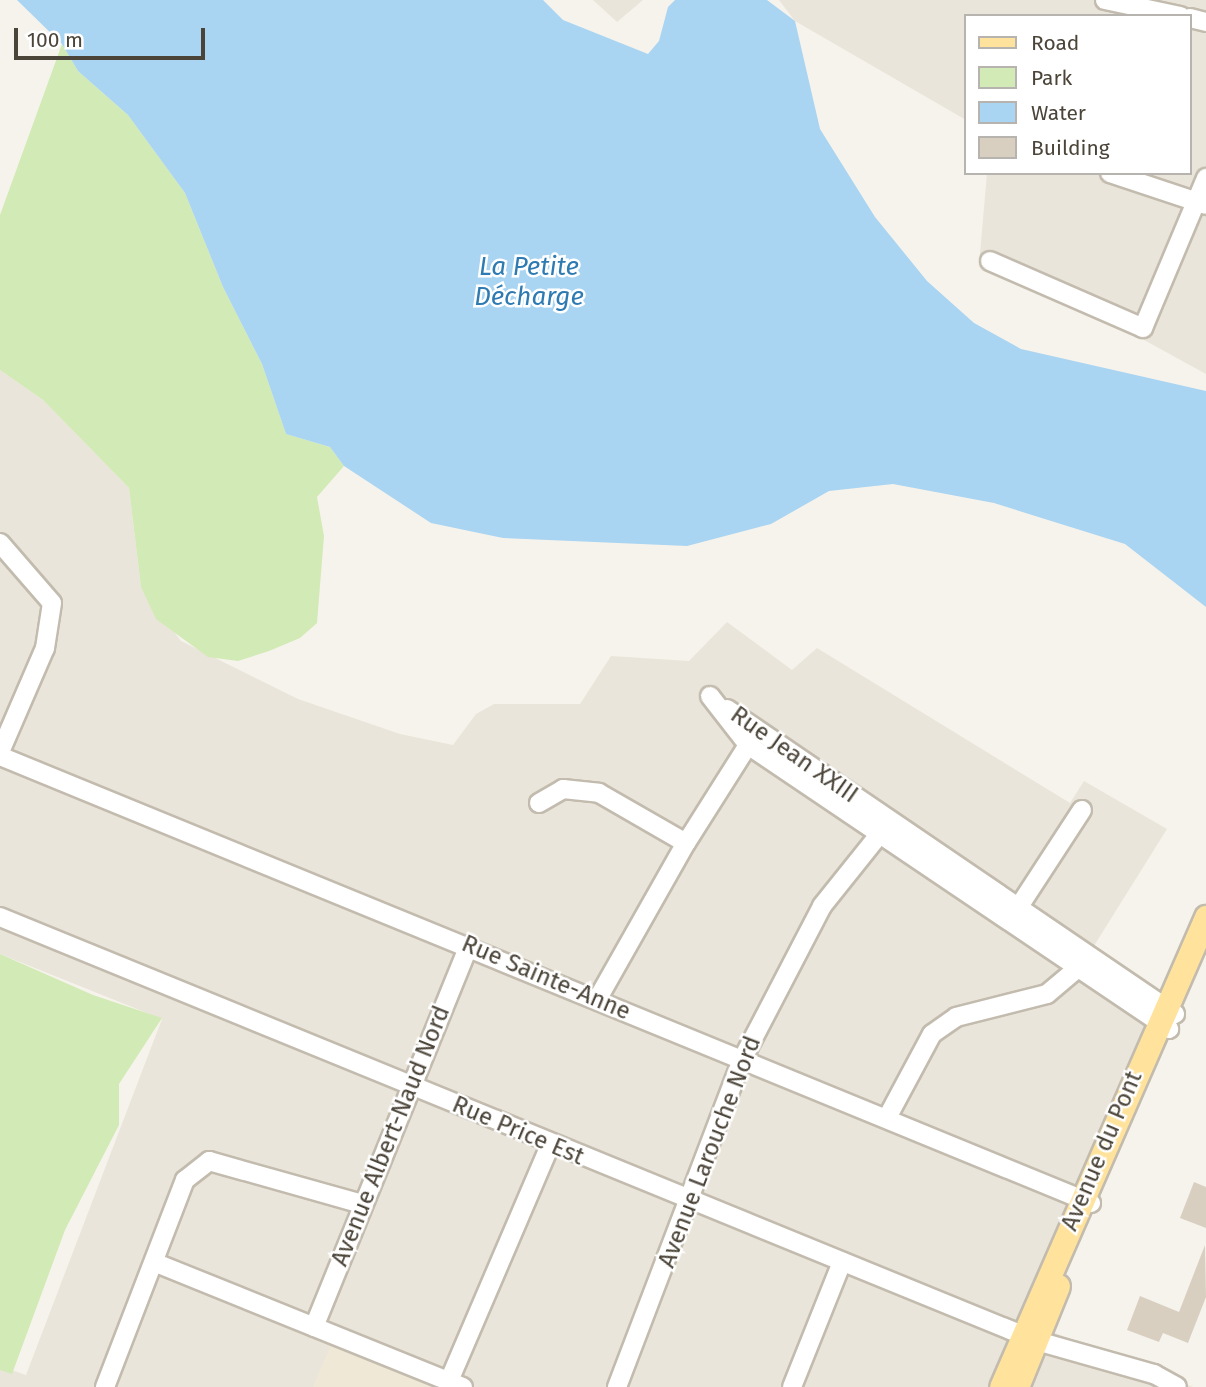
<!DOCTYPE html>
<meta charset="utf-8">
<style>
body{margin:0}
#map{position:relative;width:1206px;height:1387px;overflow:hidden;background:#f6f3ec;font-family:"Fira Sans",sans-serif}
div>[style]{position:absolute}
.residential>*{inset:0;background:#eae5da}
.education>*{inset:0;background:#efe8d6}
.green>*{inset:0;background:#d2eab5}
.water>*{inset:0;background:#a9d4f2}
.building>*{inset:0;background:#d8cfc1}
.roads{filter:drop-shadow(2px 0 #c2bbae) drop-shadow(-2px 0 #c2bbae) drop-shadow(0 2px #c2bbae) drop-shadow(0 -2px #c2bbae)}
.minor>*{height:18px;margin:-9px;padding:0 9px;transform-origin:9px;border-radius:9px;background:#fff}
.major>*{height:23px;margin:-11.5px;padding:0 11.5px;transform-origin:11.5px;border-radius:11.5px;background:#ffe39c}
span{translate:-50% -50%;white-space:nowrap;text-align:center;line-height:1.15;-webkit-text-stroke:5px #fff;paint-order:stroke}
.street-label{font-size:24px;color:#4b4439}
.water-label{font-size:26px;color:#2e7ab2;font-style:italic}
.legend{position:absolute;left:964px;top:14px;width:228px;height:161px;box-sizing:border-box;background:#fff;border:2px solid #b7b4b0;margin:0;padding:9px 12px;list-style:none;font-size:21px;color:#4b4439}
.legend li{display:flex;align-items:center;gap:14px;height:35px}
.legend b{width:35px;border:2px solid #b7b4b0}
.scale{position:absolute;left:14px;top:28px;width:191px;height:32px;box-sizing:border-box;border:4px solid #4b4439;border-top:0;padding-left:9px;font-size:21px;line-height:24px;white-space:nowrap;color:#4b4439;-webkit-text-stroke:5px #fff;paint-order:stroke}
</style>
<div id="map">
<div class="residential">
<div style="clip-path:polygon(593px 0,643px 0,617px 22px)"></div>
<div style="clip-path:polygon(779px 0,1206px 0,1206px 374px,1135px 335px,979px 265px,987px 173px,1190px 173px,1190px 16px,966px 16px,966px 120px,795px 21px)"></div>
<div style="clip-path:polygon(0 370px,43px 400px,129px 488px,141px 587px,181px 641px,298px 699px,400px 734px,453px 745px,476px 714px,494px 704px,580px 704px,611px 656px,689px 661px,727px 622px,792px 670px,817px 648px,1070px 803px,1084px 781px,1167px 829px,1077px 973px,1149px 1020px,1027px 1322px,1193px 1387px,0 1387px,0 1366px,26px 1375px,162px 1019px,0 954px)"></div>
</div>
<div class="education">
<div style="clip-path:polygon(331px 1345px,434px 1387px,313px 1387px)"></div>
</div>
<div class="green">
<div style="clip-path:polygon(62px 44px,78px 71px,128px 115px,185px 193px,223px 287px,262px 364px,286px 434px,330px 447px,344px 466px,317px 497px,324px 536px,317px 623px,300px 638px,269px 651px,238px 661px,208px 657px,156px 619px,141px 587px,129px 488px,43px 400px,0 370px,0 215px)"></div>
<div style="clip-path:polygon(0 954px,93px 995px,162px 1018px,119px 1084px,119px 1125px,65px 1230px,12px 1374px,0 1370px)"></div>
</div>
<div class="water">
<div style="clip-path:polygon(17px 0,543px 0,563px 20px,648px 54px,659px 41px,668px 7px,675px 0,767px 0,795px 21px,820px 129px,875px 217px,927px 281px,974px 323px,1021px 349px,1206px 391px,1206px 607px,1125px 544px,994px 503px,893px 484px,829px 491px,771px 524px,687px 546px,503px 538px,431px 523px,344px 466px,330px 447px,286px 434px,262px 364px,223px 287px,185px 193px,128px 115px,78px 71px,62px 44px)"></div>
</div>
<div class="building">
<div style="clip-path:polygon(1194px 1182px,1206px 1187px,1206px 1228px,1180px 1218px)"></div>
<div style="clip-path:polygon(1205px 1245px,1206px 1297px,1188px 1343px,1163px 1333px,1159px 1342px,1127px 1330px,1140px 1296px,1179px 1312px)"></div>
</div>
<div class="roads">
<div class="minor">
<div style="left:1105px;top:0;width:77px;rotate:12deg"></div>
<div style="left:1190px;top:18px;width:16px;rotate:14deg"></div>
<div style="left:1110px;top:173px;width:101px;rotate:18.4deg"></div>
<div style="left:990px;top:261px;width:167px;rotate:23.6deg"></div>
<div style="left:1143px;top:328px;width:163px;rotate:-67.2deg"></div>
<div style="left:0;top:543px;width:79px;rotate:49.1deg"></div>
<div style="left:52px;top:603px;width:46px;rotate:98.8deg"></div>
<div style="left:45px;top:648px;width:113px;rotate:113.4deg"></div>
<div style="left:710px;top:696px;width:62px;rotate:52.2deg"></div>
<div style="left:748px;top:745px;width:508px;rotate:34deg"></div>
<div style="left:727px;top:709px;width:542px;rotate:34.25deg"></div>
<div style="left:0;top:756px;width:1179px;rotate:22.28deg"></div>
<div style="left:539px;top:803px;width:28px;rotate:-30deg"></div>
<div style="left:563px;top:789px;width:36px;rotate:6deg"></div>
<div style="left:599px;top:793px;width:100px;rotate:29.9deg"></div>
<div style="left:1018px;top:908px;width:117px;rotate:-56.9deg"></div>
<div style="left:0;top:917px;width:1120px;rotate:22.24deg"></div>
<div style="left:1037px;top:1341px;width:122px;rotate:15.8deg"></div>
<div style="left:1154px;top:1374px;width:26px;rotate:29deg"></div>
<div style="left:597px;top:1000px;width:180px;rotate:-60.5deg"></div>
<div style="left:686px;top:843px;width:116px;rotate:-57.7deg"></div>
<div style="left:888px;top:1116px;width:93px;rotate:-61.8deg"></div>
<div style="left:932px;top:1034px;width:29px;rotate:-35deg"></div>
<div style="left:956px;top:1017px;width:94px;rotate:-14.2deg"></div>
<div style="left:1047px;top:994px;width:39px;rotate:-40deg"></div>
<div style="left:156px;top:1263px;width:331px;rotate:22deg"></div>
<div style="left:314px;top:1327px;width:412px;rotate:-67.9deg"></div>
<div style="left:449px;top:1381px;width:257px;rotate:-66.8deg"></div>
<div style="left:105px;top:1387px;width:222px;rotate:-68.9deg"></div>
<div style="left:185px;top:1180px;width:31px;rotate:-38deg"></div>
<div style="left:209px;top:1161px;width:159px;rotate:15.7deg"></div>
<div style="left:617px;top:1387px;width:350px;rotate:-69.1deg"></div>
<div style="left:742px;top:1060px;width:174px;rotate:-62.5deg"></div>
<div style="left:822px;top:906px;width:109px;rotate:-51.3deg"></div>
<div style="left:792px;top:1387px;width:135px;rotate:-68.2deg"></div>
</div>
<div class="major">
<div style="left:1001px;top:1387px;width:513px;rotate:-66.43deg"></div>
<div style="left:1017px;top:1387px;width:109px;rotate:-67.9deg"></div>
</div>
</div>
<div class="street-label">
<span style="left:794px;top:755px;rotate:35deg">Rue Jean XXIII</span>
<span style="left:546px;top:978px;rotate:23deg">Rue Sainte-Anne</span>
<span style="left:518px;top:1131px;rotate:23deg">Rue Price Est</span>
<span style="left:391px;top:1136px;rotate:-68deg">Avenue Albert-Naud Nord</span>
<span style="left:1102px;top:1151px;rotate:-67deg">Avenue du Pont</span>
<span style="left:710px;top:1152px;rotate:-69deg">Avenue Larouche Nord</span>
</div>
<div class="water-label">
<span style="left:529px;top:282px">La Petite<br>Décharge</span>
</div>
<ul class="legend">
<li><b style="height:9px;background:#ffe39c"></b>Road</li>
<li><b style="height:19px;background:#d2eab5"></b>Park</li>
<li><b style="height:19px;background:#a9d4f2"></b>Water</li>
<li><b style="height:19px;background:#d8cfc1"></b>Building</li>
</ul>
<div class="scale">100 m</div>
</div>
